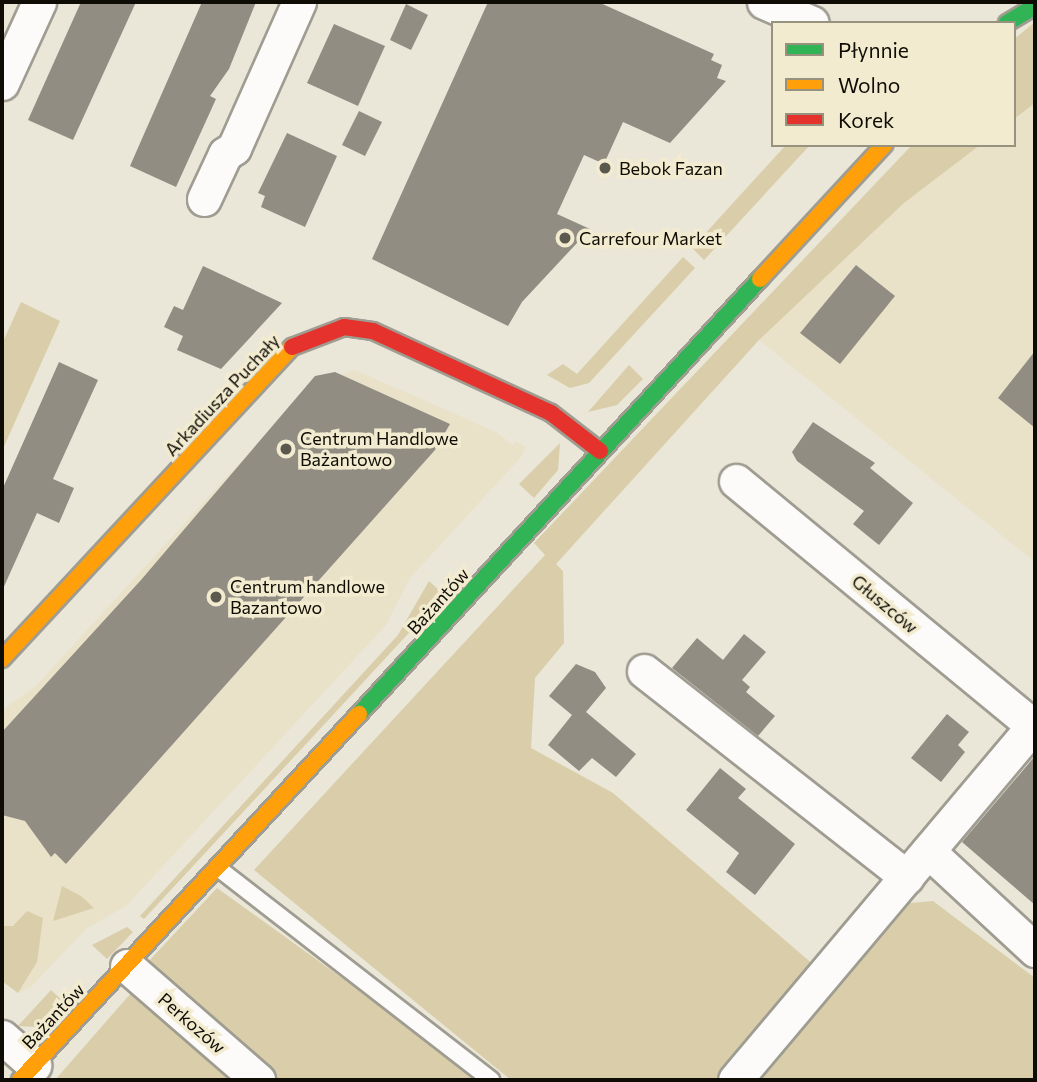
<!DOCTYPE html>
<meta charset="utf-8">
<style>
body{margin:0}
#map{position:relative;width:1037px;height:1082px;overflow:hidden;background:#eae6d8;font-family:Commissioner,sans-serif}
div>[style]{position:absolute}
.built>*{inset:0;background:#e9e2c9}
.green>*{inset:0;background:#d9cea9}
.building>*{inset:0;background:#918d83}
.roads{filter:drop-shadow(2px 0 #9f9c92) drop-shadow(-2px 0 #9f9c92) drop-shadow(0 2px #9f9c92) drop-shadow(0 -2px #9f9c92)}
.lane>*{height:16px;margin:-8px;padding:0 8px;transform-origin:8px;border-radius:8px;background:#fcfbf9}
.street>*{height:33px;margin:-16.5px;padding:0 16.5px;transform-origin:16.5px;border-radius:16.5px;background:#fcfbf9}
.fast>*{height:16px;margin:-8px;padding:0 8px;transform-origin:8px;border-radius:8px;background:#30b455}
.slow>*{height:16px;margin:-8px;padding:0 8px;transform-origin:8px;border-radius:8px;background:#ff9f0a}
.jam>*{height:16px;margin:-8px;padding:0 8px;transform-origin:8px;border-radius:8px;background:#e5322d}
.dots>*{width:19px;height:19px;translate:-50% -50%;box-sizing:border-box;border:4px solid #f2ebd0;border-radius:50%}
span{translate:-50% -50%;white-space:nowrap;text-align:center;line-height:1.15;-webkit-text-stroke:7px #f2ebd0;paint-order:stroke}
.poi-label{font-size:18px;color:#0e0c04}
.left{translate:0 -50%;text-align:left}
.street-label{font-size:18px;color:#0e0c04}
.frame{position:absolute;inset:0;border:4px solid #0e0c04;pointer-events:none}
.legend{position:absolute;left:771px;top:21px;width:245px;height:126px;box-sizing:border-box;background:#f2ebd0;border:2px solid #97927e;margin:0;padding:9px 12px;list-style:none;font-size:21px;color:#0e0c04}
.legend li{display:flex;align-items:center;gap:14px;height:35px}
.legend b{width:35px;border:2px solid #97927e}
</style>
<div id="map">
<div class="built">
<div style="clip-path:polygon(1035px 103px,1035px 562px,759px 340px,904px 203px,980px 145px,1014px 145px,1014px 119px)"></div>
<div style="clip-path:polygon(355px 370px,496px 432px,513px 445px,515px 441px,526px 447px,521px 457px,410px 578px,386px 625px,126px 906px,86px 929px,31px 987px,18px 993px,2px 980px,2px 710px,36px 686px,310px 386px)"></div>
</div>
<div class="green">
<div style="clip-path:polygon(1035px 22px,1035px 103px,1014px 119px,1014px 39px)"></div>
<div style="clip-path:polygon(786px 145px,810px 145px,704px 260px,692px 248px)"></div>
<div style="clip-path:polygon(912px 145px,980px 145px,904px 203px,759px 340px,556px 564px,563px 571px,564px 643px,535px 678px,531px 748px,613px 793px,815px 966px,725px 1080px,511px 1080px,254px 870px,545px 555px,534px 543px)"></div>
<div style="clip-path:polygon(683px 257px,695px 268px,589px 383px,570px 388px,547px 375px,563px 364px,577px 374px)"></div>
<div style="clip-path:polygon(21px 302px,60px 321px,2px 451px,2px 344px)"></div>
<div style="clip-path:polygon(629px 365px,643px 379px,617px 405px,588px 412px)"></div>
<div style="clip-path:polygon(560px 443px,558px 470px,534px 498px,519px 484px)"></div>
<div style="clip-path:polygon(429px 581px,444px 595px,144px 919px,140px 916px,398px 635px)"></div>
<div style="clip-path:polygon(62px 886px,81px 896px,94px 908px,53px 921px)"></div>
<div style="clip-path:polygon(217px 888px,356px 988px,477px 1080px,278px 1080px,148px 962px)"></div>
<div style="clip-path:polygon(933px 901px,1035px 978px,1035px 1080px,750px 1080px,897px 904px)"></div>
<div style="clip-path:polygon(27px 911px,43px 918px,37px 962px,18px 993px,2px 981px,2px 926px,13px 926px)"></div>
<div style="clip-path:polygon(127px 927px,133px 932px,107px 959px,92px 945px)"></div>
<div style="clip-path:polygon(51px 990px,66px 1004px,53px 1019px,37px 1027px,18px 1026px)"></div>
<div style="clip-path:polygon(132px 992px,230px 1080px,55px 1080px)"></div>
</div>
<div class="building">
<div style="clip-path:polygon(81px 2px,136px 2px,73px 140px,28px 120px)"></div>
<div style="clip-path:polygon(202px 2px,256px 2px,229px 69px,210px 96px,216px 99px,176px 187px,130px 166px)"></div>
<div style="clip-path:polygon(488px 2px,598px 2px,714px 54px,711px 60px,722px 65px,717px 78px,726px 81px,670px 143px,623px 122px,604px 164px,584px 155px,557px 214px,590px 229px,522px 302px,508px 326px,372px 259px)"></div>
<div style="clip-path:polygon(406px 4px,428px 15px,411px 50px,390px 40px)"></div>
<div style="clip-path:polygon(334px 24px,385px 46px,358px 106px,307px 83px)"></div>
<div style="clip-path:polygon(359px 111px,382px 122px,365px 156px,342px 145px)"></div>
<div style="clip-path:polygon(287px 133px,337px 156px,305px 227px,261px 207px,265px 196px,258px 193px)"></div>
<div style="clip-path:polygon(856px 265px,895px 296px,840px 364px,800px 333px)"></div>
<div style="clip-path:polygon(203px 266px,282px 303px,221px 369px,177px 350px,183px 336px,164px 327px,174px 306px,183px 310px)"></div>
<div style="clip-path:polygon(1035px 351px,1035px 428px,998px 398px)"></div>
<div style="clip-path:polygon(59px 362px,98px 380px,53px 479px,74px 488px,59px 523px,37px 513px,2px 591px,2px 490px)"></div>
<div style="clip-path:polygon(335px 372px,450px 424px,435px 450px,66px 864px,55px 853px,51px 857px,25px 821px,2px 815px,2px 732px,141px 580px,315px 376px)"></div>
<div style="clip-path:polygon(813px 422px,875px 463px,870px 468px,913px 503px,879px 545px,853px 524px,864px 511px,797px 461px,792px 452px)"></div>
<div style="clip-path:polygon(744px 634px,766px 652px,742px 680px,750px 687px,746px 692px,775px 716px,758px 736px,672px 668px,697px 638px,723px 660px)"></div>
<div style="clip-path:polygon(576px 664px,595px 672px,606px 688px,586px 712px,636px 754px,616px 777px,592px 758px,579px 771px,548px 745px,572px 715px,549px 696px)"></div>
<div style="clip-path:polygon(947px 714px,969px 732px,958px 745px,965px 752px,941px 782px,911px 758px)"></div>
<div style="clip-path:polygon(1035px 756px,1035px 905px,962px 842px)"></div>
<div style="clip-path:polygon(720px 768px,746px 789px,738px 798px,795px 844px,755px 895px,726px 872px,739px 853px,686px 810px)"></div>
</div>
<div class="roads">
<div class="lane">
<div style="left:218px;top:868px;width:346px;rotate:37.8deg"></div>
</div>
<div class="street">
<div style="left:764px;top:2px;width:52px;rotate:23.6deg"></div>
<div style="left:2px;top:83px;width:89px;rotate:-65.4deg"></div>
<div style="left:204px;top:199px;width:50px;rotate:-65deg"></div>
<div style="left:225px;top:154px;width:11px;rotate:-34deg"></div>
<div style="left:234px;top:148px;width:160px;rotate:-66deg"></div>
<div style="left:736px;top:481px;width:385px;rotate:39.5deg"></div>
<div style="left:644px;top:671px;width:334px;rotate:38.1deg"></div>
<div style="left:928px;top:851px;width:146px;rotate:42.8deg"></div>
<div style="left:127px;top:966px;width:174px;rotate:41deg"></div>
<div style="left:2px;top:1037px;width:43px;rotate:41.2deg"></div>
<div style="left:735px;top:1080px;width:466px;rotate:-49.9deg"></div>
</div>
<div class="fast">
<div style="left:1007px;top:23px;width:33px;rotate:-31deg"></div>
<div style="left:359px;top:714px;width:592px;rotate:-47.33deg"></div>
</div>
<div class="slow">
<div style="left:760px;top:279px;width:183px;rotate:-47.2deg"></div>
<div style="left:2px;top:659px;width:426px;rotate:-47.1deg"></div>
<div style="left:20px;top:1080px;width:499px;rotate:-47.2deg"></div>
</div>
<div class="jam">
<div style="left:292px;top:347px;width:56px;rotate:-21deg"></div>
<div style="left:344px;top:327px;width:29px;rotate:8deg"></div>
<div style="left:373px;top:331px;width:196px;rotate:24.7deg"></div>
<div style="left:551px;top:413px;width:62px;rotate:37.8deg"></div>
</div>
</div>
<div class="dots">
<div style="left:605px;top:168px;background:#5b584e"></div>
<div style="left:565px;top:238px;background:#5b584e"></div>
<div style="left:286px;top:449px;background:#5b584e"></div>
<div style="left:216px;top:597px;background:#5b584e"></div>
</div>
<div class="poi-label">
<span class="left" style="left:619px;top:168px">Bebok Fazan</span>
<span class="left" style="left:579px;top:238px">Carrefour Market</span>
<span class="left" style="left:300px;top:449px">Centrum Handlowe<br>Bażantowo</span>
<span class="left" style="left:230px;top:597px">Centrum handlowe<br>Bazantowo</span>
</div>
<div class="street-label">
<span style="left:222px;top:395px;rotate:-47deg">Arkadiusza Puchały</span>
<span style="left:438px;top:601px;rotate:-48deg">Bażantów</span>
<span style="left:885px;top:604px;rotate:40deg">Głuszców</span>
<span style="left:53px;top:1016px;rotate:-47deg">Bażantów</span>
<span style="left:192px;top:1023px;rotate:41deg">Perkozów</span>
</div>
<div class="frame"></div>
<ul class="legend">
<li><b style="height:9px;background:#30b455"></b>Płynnie</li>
<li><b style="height:9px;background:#ff9f0a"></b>Wolno</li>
<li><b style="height:9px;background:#e5322d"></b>Korek</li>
</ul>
</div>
